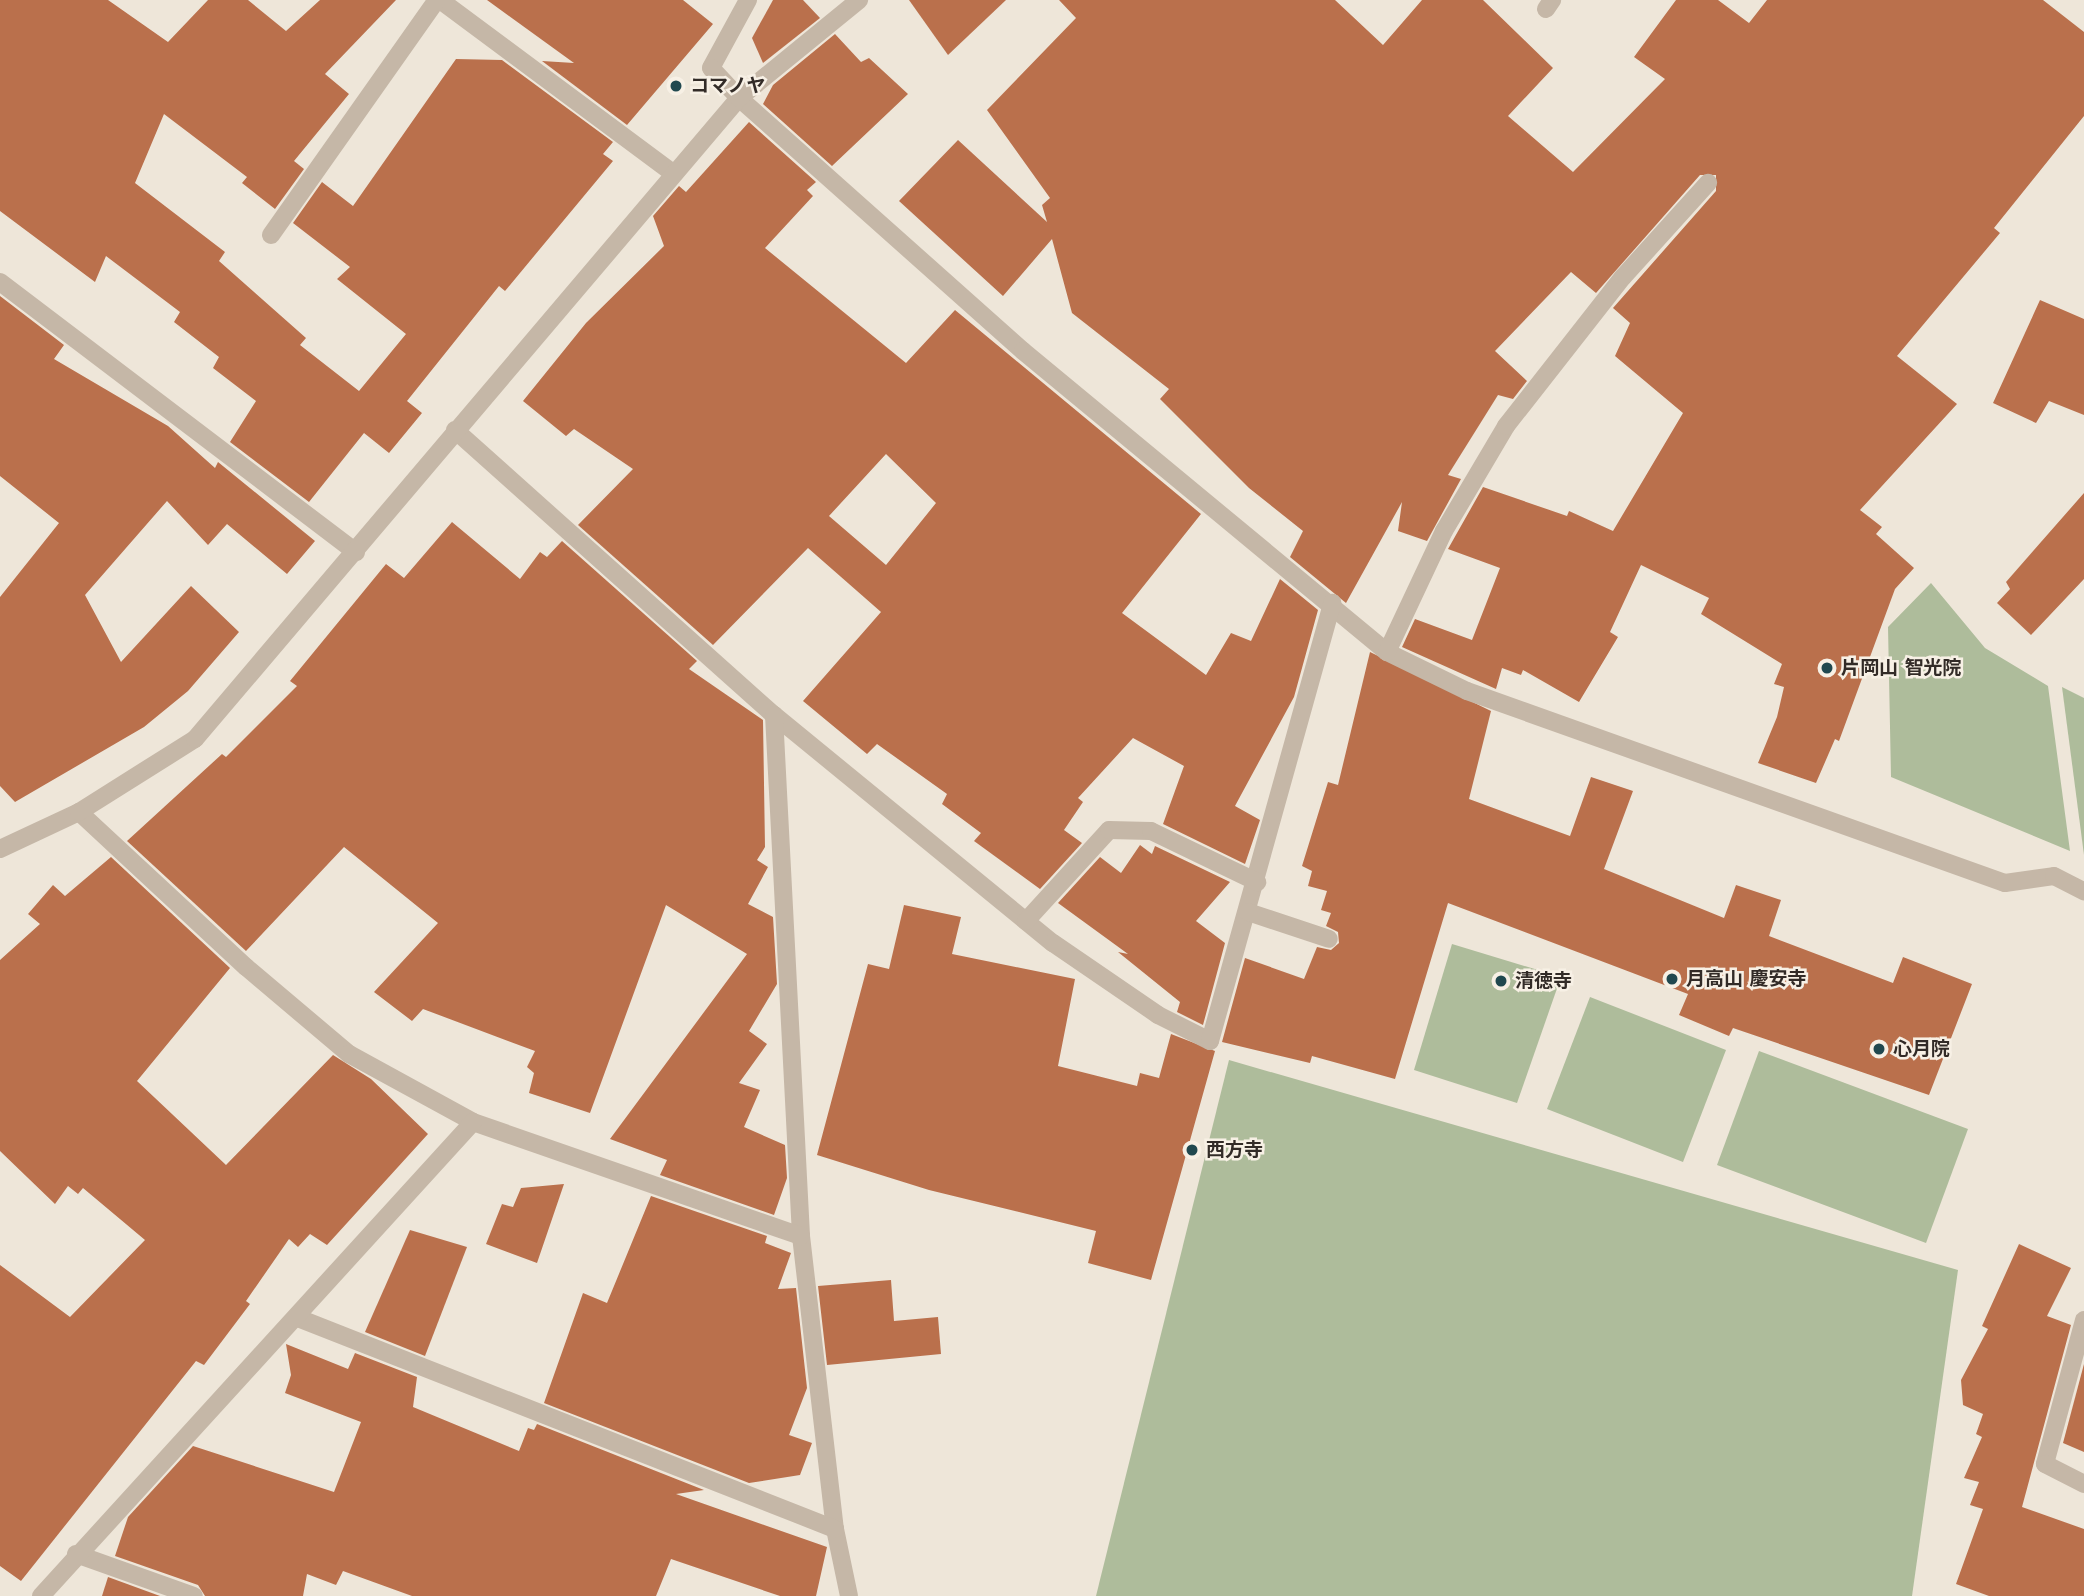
<!DOCTYPE html>
<meta charset="utf-8">
<style>
body{margin:0}
#map{position:relative;width:2084px;height:1596px;overflow:hidden;background:#eee6d9;font-family:"DejaVu Sans","Noto Sans JP",sans-serif}
div>[style]{position:absolute}
.green>*{inset:0;background:#aebc9b}
.building>*{inset:0;background:#ba704c}
.minor>*{height:18px;margin:-9px;padding:0 9px;transform-origin:9px;border-radius:9px;background:#c5b7a7}
.dots>*{width:19px;height:19px;translate:-50% -50%;box-sizing:border-box;border:4px solid #f7f0e5;border-radius:50%}
span{translate:-50% -50%;white-space:nowrap;text-align:center;line-height:1.15;-webkit-text-stroke:5px #f7f0e5;paint-order:stroke}
.poi-label{font-size:19px;color:#322b27;font-weight:700}
.left{translate:0 -50%;text-align:left}
</style>
<div id="map">
<div class="green">
<div style="clip-path:polygon(1931px 583px,1985px 648px,2048px 686px,2070px 851px,1891px 777px,1888px 627px)"></div>
<div style="clip-path:polygon(2062px 687px,2084px 698px,2084px 855px)"></div>
<div style="clip-path:polygon(1452px 944px,1561px 977px,1517px 1103px,1414px 1070px)"></div>
<div style="clip-path:polygon(1590px 997px,1726px 1050px,1683px 1162px,1547px 1109px)"></div>
<div style="clip-path:polygon(1759px 1051px,1968px 1129px,1926px 1243px,1717px 1165px)"></div>
<div style="clip-path:polygon(1229px 1060px,1958px 1270px,1912px 1596px,1096px 1596px)"></div>
</div>
<div class="building">
<div style="clip-path:polygon(0 0,108px 0,168px 42px,208px 0,248px 0,286px 31px,320px 0,396px 0,325px 74px,349px 94px,294px 161px,304px 169px,275px 209px,242px 183px,247px 177px,164px 114px,135px 183px,225px 252px,219px 261px,306px 338px,300px 345px,359px 391px,406px 334px,337px 279px,350px 267px,293px 223px,322px 182px,353px 206px,456px 59px,502px 60px,613px 142px,603px 154px,613px 161px,505px 291px,499px 286px,407px 401px,422px 413px,389px 453px,364px 433px,309px 502px,230px 442px,256px 401px,213px 368px,219px 357px,174px 322px,180px 312px,106px 256px,95px 282px,0 211px)"></div>
<div style="clip-path:polygon(487px 0,683px 0,713px 24px,627px 125px,542px 61px,574px 63px)"></div>
<div style="clip-path:polygon(773px 0,803px 0,820px 18px,763px 63px,752px 38px)"></div>
<div style="clip-path:polygon(909px 0,1006px 0,948px 55px)"></div>
<div style="clip-path:polygon(1059px 0,1335px 0,1383px 45px,1422px 0,1483px 0,1553px 68px,1508px 116px,1573px 172px,1665px 79px,1634px 57px,1676px 0,1718px 0,1749px 23px,1767px 0,2043px 0,2084px 32px,2084px 116px,1994px 228px,2000px 233px,1897px 356px,1957px 404px,1860px 510px,1882px 527px,1876px 534px,1914px 568px,1895px 589px,1839px 741px,1835px 739px,1816px 783px,1758px 763px,1777px 717px,1784px 687px,1774px 684px,1782px 664px,1701px 614px,1709px 598px,1641px 565px,1610px 632px,1618px 637px,1579px 702px,1523px 670px,1521px 675px,1502px 668px,1496px 689px,1402px 647px,1415px 619px,1472px 640px,1500px 568px,1448px 549px,1483px 487px,1567px 516px,1569px 511px,1613px 531px,1683px 413px,1615px 356px,1630px 323px,1613px 308px,1716px 191px,1716px 175px,1700px 175px,1596px 293px,1571px 272px,1495px 351px,1527px 381px,1513px 399px,1498px 395px,1448px 475px,1461px 479px,1427px 541px,1398px 531px,1402px 502px,1346px 603px,1290px 557px,1303px 531px,1249px 488px,1160px 399px,1169px 389px,1072px 313px,1052px 239px,1003px 296px,899px 201px,958px 140px,1047px 222px,1042px 205px,1050px 198px,987px 110px,1076px 18px)"></div>
<div style="clip-path:polygon(835px 34px,861px 62px,869px 58px,908px 94px,832px 166px,763px 104px,773px 85px)"></div>
<div style="clip-path:polygon(evenodd,749px 122px,816px 182px,807px 190px,813px 196px,765px 248px,906px 363px,955px 310px,1201px 514px,1122px 613px,1206px 675px,1231px 633px,1251px 641px,1280px 579px,1318px 610px,1294px 697px,1235px 806px,1260px 820px,1245px 864px,1163px 824px,1184px 766px,1133px 738px,1078px 798px,1083px 802px,1064px 830px,1082px 843px,1040px 889px,974px 841px,981px 833px,942px 804px,947px 794px,877px 744px,867px 754px,803px 701px,881px 612px,808px 548px,713px 645px,578px 525px,633px 469px,574px 429px,566px 436px,523px 401px,586px 323px,664px 246px,653px 216px,679px 186px,686px 192px,749px 122px,886px 454px,936px 503px,886px 565px,829px 516px,886px 454px)"></div>
<div style="clip-path:polygon(0 296px,64px 345px,54px 359px,168px 426px,215px 468px,218px 462px,315px 541px,287px 574px,227px 524px,208px 545px,167px 501px,85px 595px,121px 662px,191px 586px,239px 632px,188px 691px,144px 727px,15px 802px,0 786px,0 597px,59px 523px,0 476px)"></div>
<div style="clip-path:polygon(2040px 300px,2084px 319px,2084px 415px,2049px 401px,2036px 423px,1993px 403px)"></div>
<div style="clip-path:polygon(2084px 493px,2084px 579px,2031px 635px,1997px 603px,2010px 589px,2006px 582px)"></div>
<div style="clip-path:polygon(452px 522px,520px 579px,540px 552px,547px 557px,562px 541px,697px 661px,689px 669px,763px 720px,765px 847px,757px 860px,768px 867px,748px 904px,773px 917px,777px 984px,749px 1031px,767px 1044px,739px 1083px,760px 1090px,744px 1127px,785px 1145px,787px 1178px,774px 1215px,660px 1175px,667px 1160px,610px 1139px,747px 954px,666px 905px,590px 1113px,529px 1093px,534px 1073px,527px 1067px,535px 1051px,423px 1009px,412px 1021px,374px 992px,438px 923px,344px 847px,246px 951px,127px 841px,222px 754px,226px 757px,297px 686px,290px 681px,386px 564px,404px 578px)"></div>
<div style="clip-path:polygon(1370px 652px,1491px 711px,1469px 799px,1570px 836px,1591px 777px,1633px 791px,1604px 869px,1724px 918px,1736px 885px,1781px 900px,1769px 936px,1893px 983px,1903px 957px,1972px 984px,1929px 1095px,1733px 1028px,1729px 1036px,1679px 1015px,1688px 994px,1448px 903px,1395px 1079px,1312px 1056px,1310px 1063px,1222px 1042px,1245px 958px,1304px 979px,1317px 947px,1331px 950px,1339px 943px,1338px 932px,1326px 926px,1331px 913px,1321px 910px,1327px 891px,1308px 886px,1312px 871px,1302px 866px,1328px 782px,1338px 785px)"></div>
<div style="clip-path:polygon(1140px 845px,1152px 854px,1155px 846px,1230px 882px,1196px 921px,1225px 943px,1203px 1025px,1177px 1012px,1180px 1002px,1118px 952px,1128px 954px,1058px 903px,1100px 857px,1121px 873px)"></div>
<div style="clip-path:polygon(111px 857px,230px 968px,137px 1081px,226px 1165px,333px 1055px,371px 1079px,428px 1134px,327px 1245px,310px 1234px,298px 1247px,289px 1239px,246px 1301px,250px 1304px,204px 1365px,196px 1361px,21px 1581px,0 1566px,0 1265px,70px 1317px,145px 1240px,83px 1188px,78px 1194px,68px 1186px,55px 1204px,0 1151px,0 960px,40px 924px,28px 914px,53px 885px,65px 896px)"></div>
<div style="clip-path:polygon(904px 905px,961px 917px,952px 954px,1075px 979px,1058px 1066px,1137px 1086px,1140px 1073px,1159px 1078px,1171px 1034px,1215px 1051px,1151px 1280px,1088px 1263px,1096px 1231px,929px 1190px,817px 1155px,868px 964px,889px 969px)"></div>
<div style="clip-path:polygon(564px 1184px,537px 1263px,486px 1244px,502px 1204px,513px 1207px,521px 1188px)"></div>
<div style="clip-path:polygon(651px 1196px,767px 1236px,765px 1243px,791px 1253px,778px 1289px,796px 1288px,807px 1388px,789px 1435px,812px 1443px,800px 1475px,749px 1483px,544px 1403px,583px 1293px,607px 1303px)"></div>
<div style="clip-path:polygon(410px 1230px,467px 1247px,425px 1356px,365px 1332px)"></div>
<div style="clip-path:polygon(2019px 1244px,2071px 1268px,2047px 1316px,2071px 1325px,2022px 1507px,2084px 1529px,2084px 1596px,1989px 1596px,1956px 1584px,1983px 1509px,1970px 1505px,1979px 1482px,1964px 1478px,1982px 1437px,1976px 1434px,1983px 1414px,1963px 1405px,1961px 1380px,1988px 1329px,1982px 1326px)"></div>
<div style="clip-path:polygon(891px 1280px,894px 1321px,938px 1317px,941px 1354px,827px 1365px,818px 1286px)"></div>
<div style="clip-path:polygon(286px 1344px,348px 1369px,355px 1353px,417px 1377px,413px 1407px,519px 1451px,528px 1428px,534px 1430px,537px 1424px,704px 1490px,676px 1494px,827px 1547px,816px 1596px,780px 1596px,671px 1559px,656px 1596px,412px 1596px,343px 1571px,336px 1585px,307px 1574px,303px 1596px,205px 1596px,198px 1585px,115px 1556px,128px 1517px,193px 1446px,334px 1492px,361px 1422px,285px 1393px,291px 1375px)"></div>
<div style="clip-path:polygon(2084px 1364px,2084px 1452px,2063px 1443px)"></div>
<div style="clip-path:polygon(108px 1577px,160px 1596px,102px 1596px)"></div>
</div>
<div class="minor">
<div style="left:440px;top:0;width:290px;rotate:36.6deg"></div>
<div style="left:748px;top:0;width:77px;rotate:118.6deg"></div>
<div style="left:711px;top:68px;width:41px;rotate:47deg"></div>
<div style="left:739px;top:98px;width:380px;rotate:41.7deg"></div>
<div style="left:1023px;top:351px;width:472px;rotate:39.6deg"></div>
<div style="left:1387px;top:652px;width:89px;rotate:26deg"></div>
<div style="left:1467px;top:691px;width:571px;rotate:19.64deg"></div>
<div style="left:2005px;top:883px;width:49px;rotate:-8.1deg"></div>
<div style="left:2054px;top:876px;width:34px;rotate:27deg"></div>
<div style="left:1546px;top:9px;width:11px;rotate:-56deg"></div>
<div style="left:271px;top:235px;width:288px;rotate:-54.8deg"></div>
<div style="left:0;top:282px;width:447px;rotate:37.2deg"></div>
<div style="left:455px;top:430px;width:428px;rotate:41.8deg"></div>
<div style="left:774px;top:715px;width:360px;rotate:39.3deg"></div>
<div style="left:1053px;top:943px;width:127px;rotate:34.4deg"></div>
<div style="left:1158px;top:1015px;width:58px;rotate:26.6deg"></div>
<div style="left:1210px;top:1041px;width:455px;rotate:-74.4deg"></div>
<div style="left:1387px;top:652px;width:134px;rotate:-64.8deg"></div>
<div style="left:1444px;top:531px;width:122px;rotate:-59.4deg"></div>
<div style="left:1506px;top:426px;width:189px;rotate:-51.9deg"></div>
<div style="left:1623px;top:277px;width:127px;rotate:-47.9deg"></div>
<div style="left:774px;top:715px;width:522px;rotate:87.03deg"></div>
<div style="left:801px;top:1236px;width:295px;rotate:83.4deg"></div>
<div style="left:835px;top:1529px;width:68px;rotate:78.2deg"></div>
<div style="left:79px;top:812px;width:228px;rotate:42.9deg"></div>
<div style="left:246px;top:967px;width:135px;rotate:40.2deg"></div>
<div style="left:349px;top:1054px;width:141px;rotate:28.7deg"></div>
<div style="left:473px;top:1122px;width:347px;rotate:19.2deg"></div>
<div style="left:0;top:849px;width:87px;rotate:-25.1deg"></div>
<div style="left:79px;top:812px;width:137px;rotate:-32.2deg"></div>
<div style="left:195px;top:739px;width:841px;rotate:-49.68deg"></div>
<div style="left:739px;top:98px;width:155px;rotate:-39.2deg"></div>
<div style="left:1248px;top:912px;width:85px;rotate:18.4deg"></div>
<div style="left:1026px;top:921px;width:123px;rotate:-47.6deg"></div>
<div style="left:1109px;top:830px;width:42px;rotate:1.4deg"></div>
<div style="left:1151px;top:831px;width:118px;rotate:25.7deg"></div>
<div style="left:298px;top:1318px;width:577px;rotate:21.45deg"></div>
<div style="left:2084px;top:1320px;width:149px;rotate:105.2deg"></div>
<div style="left:2045px;top:1464px;width:44px;rotate:27.1deg"></div>
<div style="left:76px;top:1554px;width:125px;rotate:19.6deg"></div>
<div style="left:41px;top:1596px;width:641px;rotate:-47.65deg"></div>
</div>
<div class="dots">
<div style="left:676px;top:86px;background:#20484f"></div>
<div style="left:1827px;top:668px;background:#20484f"></div>
<div style="left:1672px;top:979px;background:#20484f"></div>
<div style="left:1501px;top:981px;background:#20484f"></div>
<div style="left:1879px;top:1049px;background:#20484f"></div>
<div style="left:1192px;top:1150px;background:#20484f"></div>
</div>
<div class="poi-label">
<span class="left" style="left:690px;top:86px">コマノヤ</span>
<span class="left" style="left:1841px;top:668px">片岡山 智光院</span>
<span class="left" style="left:1686px;top:979px">月高山 慶安寺</span>
<span class="left" style="left:1515px;top:981px">清徳寺</span>
<span class="left" style="left:1893px;top:1049px">心月院</span>
<span class="left" style="left:1206px;top:1150px">西方寺</span>
</div>
</div>
